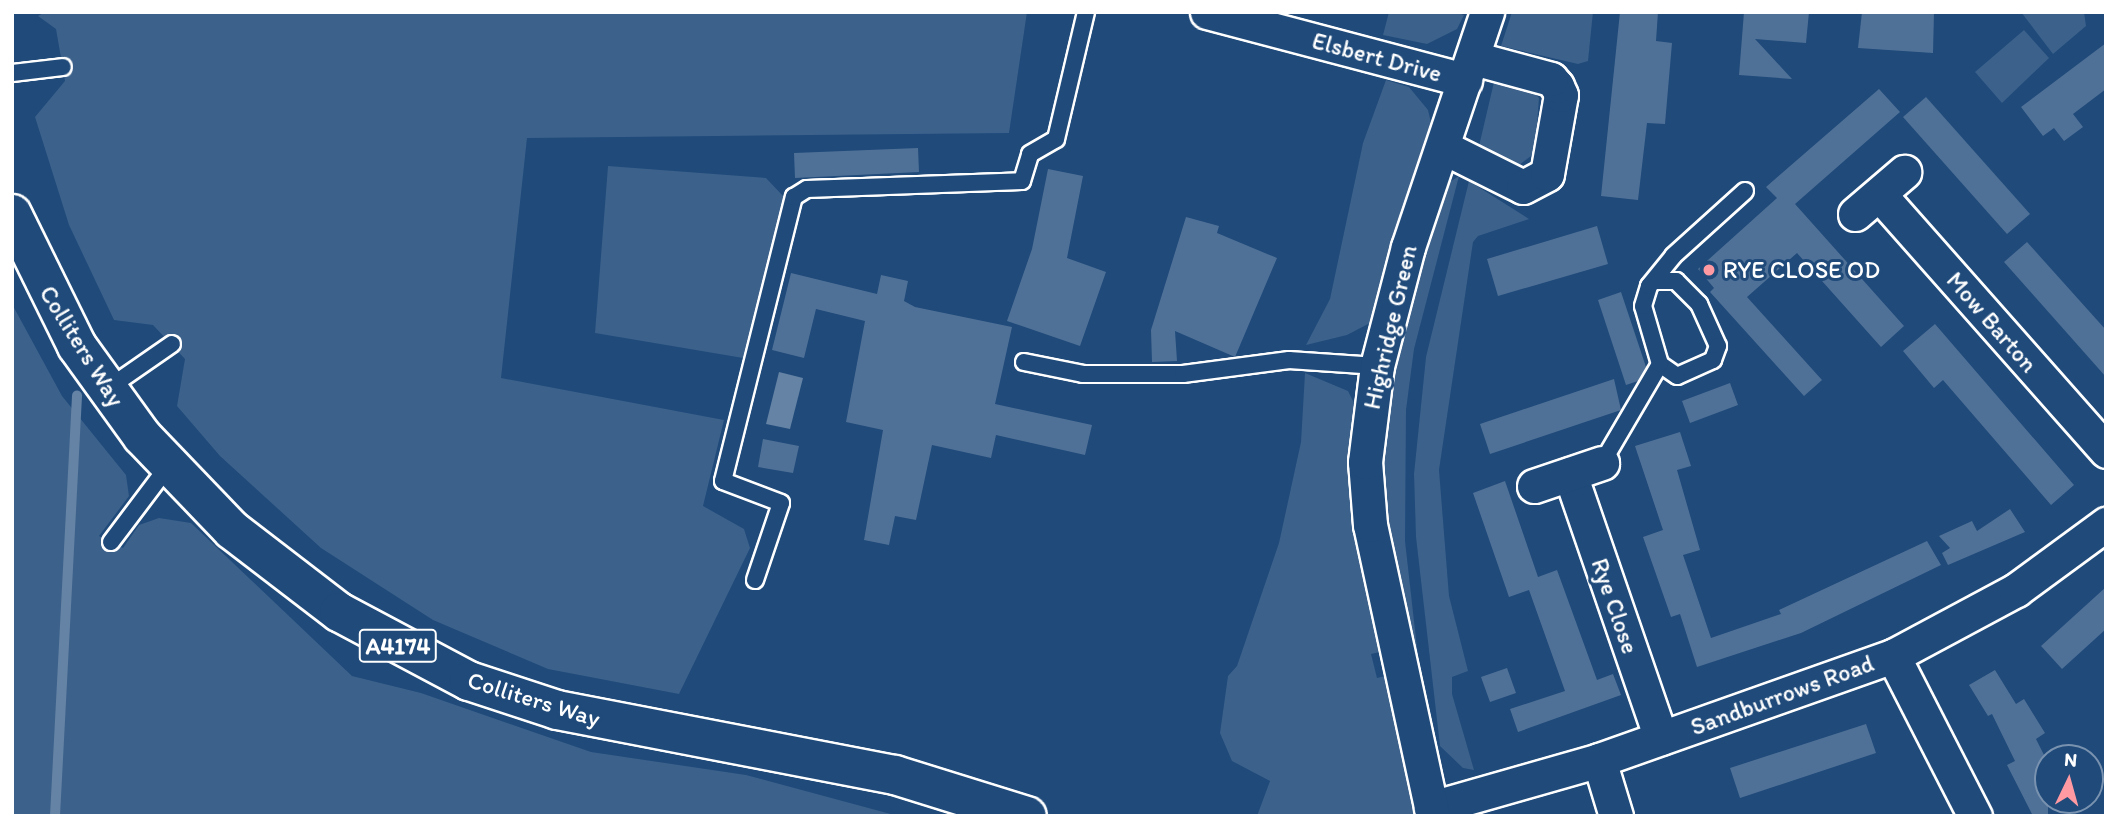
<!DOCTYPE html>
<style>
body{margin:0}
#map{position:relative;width:2118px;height:828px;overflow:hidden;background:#1f4a7a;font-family:Itim,sans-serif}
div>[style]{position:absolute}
.green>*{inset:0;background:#3c618b}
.water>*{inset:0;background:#6583a4}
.stream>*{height:10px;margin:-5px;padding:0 5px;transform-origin:5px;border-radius:5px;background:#6583a4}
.building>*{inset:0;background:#507197}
.roads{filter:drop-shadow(2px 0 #fff) drop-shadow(-2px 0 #fff) drop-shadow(0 2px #fff) drop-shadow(0 -2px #fff)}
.lane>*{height:16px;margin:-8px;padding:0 8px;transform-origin:8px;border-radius:8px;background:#1f4a7a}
.street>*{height:33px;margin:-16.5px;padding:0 16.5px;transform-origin:16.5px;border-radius:16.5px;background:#1f4a7a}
.highway>*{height:38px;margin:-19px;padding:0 19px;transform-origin:19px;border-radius:19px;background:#1f4a7a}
.dots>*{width:19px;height:19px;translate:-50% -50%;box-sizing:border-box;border:4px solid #1f4a7a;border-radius:50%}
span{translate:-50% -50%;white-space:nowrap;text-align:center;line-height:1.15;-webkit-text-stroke:6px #1f4a7a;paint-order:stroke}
.shield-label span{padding:2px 5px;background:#1f4a7a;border:2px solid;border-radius:5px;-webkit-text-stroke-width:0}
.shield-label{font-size:23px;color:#fff;font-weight:700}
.street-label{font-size:24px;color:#fff}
.poi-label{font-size:24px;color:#fff}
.left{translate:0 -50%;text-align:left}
.frame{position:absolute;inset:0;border:14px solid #fff;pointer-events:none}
.north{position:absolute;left:2034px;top:744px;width:70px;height:70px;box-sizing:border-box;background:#1f4a7a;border:2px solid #7992af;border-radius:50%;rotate:5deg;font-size:19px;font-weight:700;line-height:28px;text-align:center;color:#fff}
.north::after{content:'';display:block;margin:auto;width:24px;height:32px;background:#ff9aa2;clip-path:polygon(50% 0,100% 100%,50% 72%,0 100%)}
</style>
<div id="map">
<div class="green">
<div style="clip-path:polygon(45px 12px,1027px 12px,1009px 133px,527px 138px,501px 378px,724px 420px,703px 506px,744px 529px,750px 548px,679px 694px,548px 669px,433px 620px,321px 548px,220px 456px,177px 406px,185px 359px,153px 325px,114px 320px,69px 225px,35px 117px,65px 81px,56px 29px,38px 16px)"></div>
<div style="clip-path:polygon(1389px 12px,1455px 12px,1464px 15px,1457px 29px,1427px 44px,1383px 35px)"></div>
<div style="clip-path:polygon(1512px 12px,1593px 12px,1588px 61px,1578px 64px,1501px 46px)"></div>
<div style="clip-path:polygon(2021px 12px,2084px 12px,2086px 26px,2053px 54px)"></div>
<div style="clip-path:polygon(2024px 30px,2049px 58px,2002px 103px,1975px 72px)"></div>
<div style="clip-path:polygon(1386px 80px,1409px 87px,1428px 110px,1432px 127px,1370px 323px,1347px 335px,1306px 345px,1330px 299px,1363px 143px)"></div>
<div style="clip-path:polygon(1494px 82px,1532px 90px,1539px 98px,1535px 153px,1519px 165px,1479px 146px)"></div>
<div style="clip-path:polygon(608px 166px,766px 178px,784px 197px,743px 358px,595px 333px)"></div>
<div style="clip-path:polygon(1459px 176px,1414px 349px,1406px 410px,1405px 541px,1421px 683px,1384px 520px,1382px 418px,1405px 308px,1445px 185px)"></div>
<div style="clip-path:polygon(1469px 181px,1529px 219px,1478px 236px,1473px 242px,1439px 470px,1449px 596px,1468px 671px,1452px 677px,1452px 694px,1474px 770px,1463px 768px,1440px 746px,1416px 537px,1414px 474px,1426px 357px)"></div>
<div style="clip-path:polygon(12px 304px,62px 396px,126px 475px,129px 496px,99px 536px,123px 548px,139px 525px,159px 518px,191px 523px,352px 676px,421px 693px,591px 752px,746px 775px,898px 816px,12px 816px)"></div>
<div style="clip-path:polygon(1305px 373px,1348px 391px,1354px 403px,1350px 448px,1357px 544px,1380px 652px,1371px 654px,1377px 678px,1385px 676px,1414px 816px,1257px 816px,1270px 781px,1232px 761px,1220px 733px,1228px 676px,1237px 666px,1279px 543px,1301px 442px)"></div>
</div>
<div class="water">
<div style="clip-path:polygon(779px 372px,803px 378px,790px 429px,766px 424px)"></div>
</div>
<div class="stream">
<div style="left:55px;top:816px;width:421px;rotate:-87deg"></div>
</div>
<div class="building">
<div style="clip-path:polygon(1620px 12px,1658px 12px,1656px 41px,1672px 43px,1665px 124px,1647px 123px,1638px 200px,1601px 196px)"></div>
<div style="clip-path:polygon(1744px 12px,1809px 12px,1806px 43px,1755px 39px,1792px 79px,1739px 75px)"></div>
<div style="clip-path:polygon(1862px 12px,1934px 12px,1933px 53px,1858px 48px)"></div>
<div style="clip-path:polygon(2106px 43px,2106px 89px,2073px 114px,2083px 127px,2064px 141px,2054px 128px,2043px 136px,2021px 107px)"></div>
<div style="clip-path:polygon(1879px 89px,1900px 112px,1795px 204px,1904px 326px,1881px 347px,1797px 253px,1747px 297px,1822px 380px,1804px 396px,1710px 292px,1714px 288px,1698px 269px,1777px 198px,1766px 187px)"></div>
<div style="clip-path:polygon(1926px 97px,2030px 214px,2007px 234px,1903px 117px)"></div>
<div style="clip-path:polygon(918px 148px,919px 172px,795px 178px,794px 153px)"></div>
<div style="clip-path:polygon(1048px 169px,1083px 176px,1067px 258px,1106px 272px,1080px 346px,1007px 321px,1032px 249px)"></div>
<div style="clip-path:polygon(1186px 217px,1219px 226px,1217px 233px,1277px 258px,1235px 357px,1175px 331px,1177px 361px,1152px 362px,1151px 330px)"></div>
<div style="clip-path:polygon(1597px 226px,1608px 264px,1498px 296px,1487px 259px)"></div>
<div style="clip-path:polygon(2027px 242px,2106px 330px,2106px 377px,2004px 262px)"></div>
<div style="clip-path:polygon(791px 273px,877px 294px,881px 275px,908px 281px,904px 301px,915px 307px,1012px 327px,995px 404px,1092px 425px,1085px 455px,996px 435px,991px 458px,932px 445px,916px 520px,895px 516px,889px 545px,864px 540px,883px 430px,846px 422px,865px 321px,816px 309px,804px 358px,772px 350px)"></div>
<div style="clip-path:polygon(1621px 292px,1646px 367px,1638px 381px,1626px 385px,1598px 300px)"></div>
<div style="clip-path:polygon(1935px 324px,2074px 485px,2051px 505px,1943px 380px,1934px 388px,1903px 351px)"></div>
<div style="clip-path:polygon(1614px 379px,1621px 410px,1490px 454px,1480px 424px)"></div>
<div style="clip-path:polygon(1730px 383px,1738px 405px,1690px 423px,1682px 401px)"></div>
<div style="clip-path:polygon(1680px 432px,1691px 466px,1677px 470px,1700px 550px,1683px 555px,1711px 638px,1781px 614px,1779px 610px,1927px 541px,1941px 565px,1801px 633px,1697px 667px,1680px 614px,1671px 617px,1643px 537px,1663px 530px,1635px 446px)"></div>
<div style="clip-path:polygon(763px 439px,799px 446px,793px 473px,758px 467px)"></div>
<div style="clip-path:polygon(1505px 481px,1538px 577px,1557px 570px,1597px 680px,1613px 674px,1621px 695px,1518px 732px,1510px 709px,1565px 691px,1529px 590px,1509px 597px,1473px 493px)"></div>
<div style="clip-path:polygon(2010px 509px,2025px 532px,1948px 565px,1942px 553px,1950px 548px,1939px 536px,1972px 521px,1977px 531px)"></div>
<div style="clip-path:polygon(2106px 587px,2106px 629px,2062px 669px,2041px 646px)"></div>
<div style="clip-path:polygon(1507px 668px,1516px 693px,1490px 702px,1481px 677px)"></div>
<div style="clip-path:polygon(1995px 670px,2016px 704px,2024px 699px,2045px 733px,2036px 739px,2048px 763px,2048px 816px,2033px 816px,2007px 765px,2015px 761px,1992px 714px,1988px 716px,1969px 685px)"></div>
<div style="clip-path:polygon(1866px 724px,1876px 753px,1740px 798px,1730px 768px)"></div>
</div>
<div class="roads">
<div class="lane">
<div style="left:12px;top:73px;width:51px;rotate:-6.7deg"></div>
<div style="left:1656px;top:281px;width:20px"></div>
<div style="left:1676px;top:281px;width:33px;rotate:45deg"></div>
<div style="left:1699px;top:304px;width:46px;rotate:65.7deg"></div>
<div style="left:1718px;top:346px;width:15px;rotate:110deg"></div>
<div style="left:1713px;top:360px;width:39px;rotate:156deg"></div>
<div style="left:1677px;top:376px;width:21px;rotate:-145deg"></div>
<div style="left:1024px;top:362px;width:60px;rotate:11.5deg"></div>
<div style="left:1083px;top:374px;width:100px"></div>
<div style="left:1183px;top:374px;width:107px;rotate:-7.5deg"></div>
<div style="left:1289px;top:360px;width:88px;rotate:3.9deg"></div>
<div style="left:107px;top:389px;width:79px;rotate:-34.7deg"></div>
<div style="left:1602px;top:463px;width:115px;rotate:-59.6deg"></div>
<div style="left:1660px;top:364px;width:60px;rotate:-106.3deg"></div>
<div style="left:1643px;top:306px;width:21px;rotate:-73deg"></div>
<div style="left:1649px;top:286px;width:38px;rotate:-51deg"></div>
<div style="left:1673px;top:256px;width:97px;rotate:-42.1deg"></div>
<div style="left:111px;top:542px;width:96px;rotate:-53deg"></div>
<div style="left:755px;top:580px;width:81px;rotate:-71.3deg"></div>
<div style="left:781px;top:503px;width:62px;rotate:-159.2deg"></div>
<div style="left:723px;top:481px;width:293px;rotate:-76deg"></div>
<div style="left:794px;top:197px;width:15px;rotate:-32deg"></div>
<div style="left:807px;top:189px;width:215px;rotate:-2.1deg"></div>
<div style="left:1022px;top:181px;width:28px;rotate:-73deg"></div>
<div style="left:1030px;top:154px;width:30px;rotate:-30deg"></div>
<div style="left:1056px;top:139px;width:130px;rotate:-76.7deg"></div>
</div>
<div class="street">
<div style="left:1207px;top:12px;width:267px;rotate:14.8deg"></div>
<div style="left:1443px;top:147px;width:89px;rotate:26.6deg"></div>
<div style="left:1523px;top:187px;width:27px;rotate:-28deg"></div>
<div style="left:1547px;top:174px;width:80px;rotate:-80deg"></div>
<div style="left:1561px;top:95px;width:10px;rotate:-114deg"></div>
<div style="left:1557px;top:86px;width:9px;rotate:-131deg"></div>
<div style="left:1551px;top:79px;width:81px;rotate:-164.9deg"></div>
<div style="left:1879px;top:194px;width:343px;rotate:48.5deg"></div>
<div style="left:1855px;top:214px;width:65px;rotate:-40.6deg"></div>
<div style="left:1570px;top:474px;width:279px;rotate:71deg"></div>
<div style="left:1534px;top:486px;width:72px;rotate:-18.7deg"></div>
<div style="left:1893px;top:656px;width:180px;rotate:62.9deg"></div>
<div style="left:1599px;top:760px;width:59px;rotate:73.1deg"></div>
<div style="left:1431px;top:808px;width:175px;rotate:-15.9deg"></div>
<div style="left:1599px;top:760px;width:312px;rotate:-19.5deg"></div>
<div style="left:1893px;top:656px;width:140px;rotate:-28.2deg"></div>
<div style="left:2016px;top:590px;width:112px;rotate:-36.3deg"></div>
<div style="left:1433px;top:816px;width:298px;rotate:-102.2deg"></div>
<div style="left:1370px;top:525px;width:63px;rotate:-94.5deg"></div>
<div style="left:1365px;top:462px;width:97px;rotate:-82.9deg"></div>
<div style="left:1377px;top:366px;width:123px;rotate:-75.4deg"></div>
<div style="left:1408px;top:247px;width:248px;rotate:-71.4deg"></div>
</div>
<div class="highway">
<div style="left:12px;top:214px;width:147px;rotate:63.8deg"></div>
<div style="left:77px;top:346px;width:111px;rotate:54.2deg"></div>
<div style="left:142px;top:436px;width:130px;rotate:46.2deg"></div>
<div style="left:232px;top:530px;width:135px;rotate:37.5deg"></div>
<div style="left:339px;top:612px;width:147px;rotate:28deg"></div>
<div style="left:469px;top:681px;width:93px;rotate:18.2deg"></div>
<div style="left:557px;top:710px;width:344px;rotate:10.9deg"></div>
<div style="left:895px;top:775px;width:138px;rotate:17.3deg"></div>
</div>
</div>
<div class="dots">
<div style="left:1709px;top:270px;background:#ff9aa2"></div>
</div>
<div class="shield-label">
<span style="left:398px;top:646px">A4174</span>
</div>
<div class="street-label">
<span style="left:1377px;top:57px;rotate:15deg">Elsbert Drive</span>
<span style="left:1992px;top:322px;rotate:49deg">Mow Barton</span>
<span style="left:1390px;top:327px;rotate:-77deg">Highridge Green</span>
<span style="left:82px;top:346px;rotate:58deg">Colliters Way</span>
<span style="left:1615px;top:606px;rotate:71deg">Rye Close</span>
<span style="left:1782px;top:695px;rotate:-20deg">Sandburrows Road</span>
<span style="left:534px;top:699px;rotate:17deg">Colliters Way</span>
</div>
<div class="poi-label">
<span class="left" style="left:1723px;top:270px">RYE CLOSE OD</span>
</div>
<div class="frame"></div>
<div class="north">N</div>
</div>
